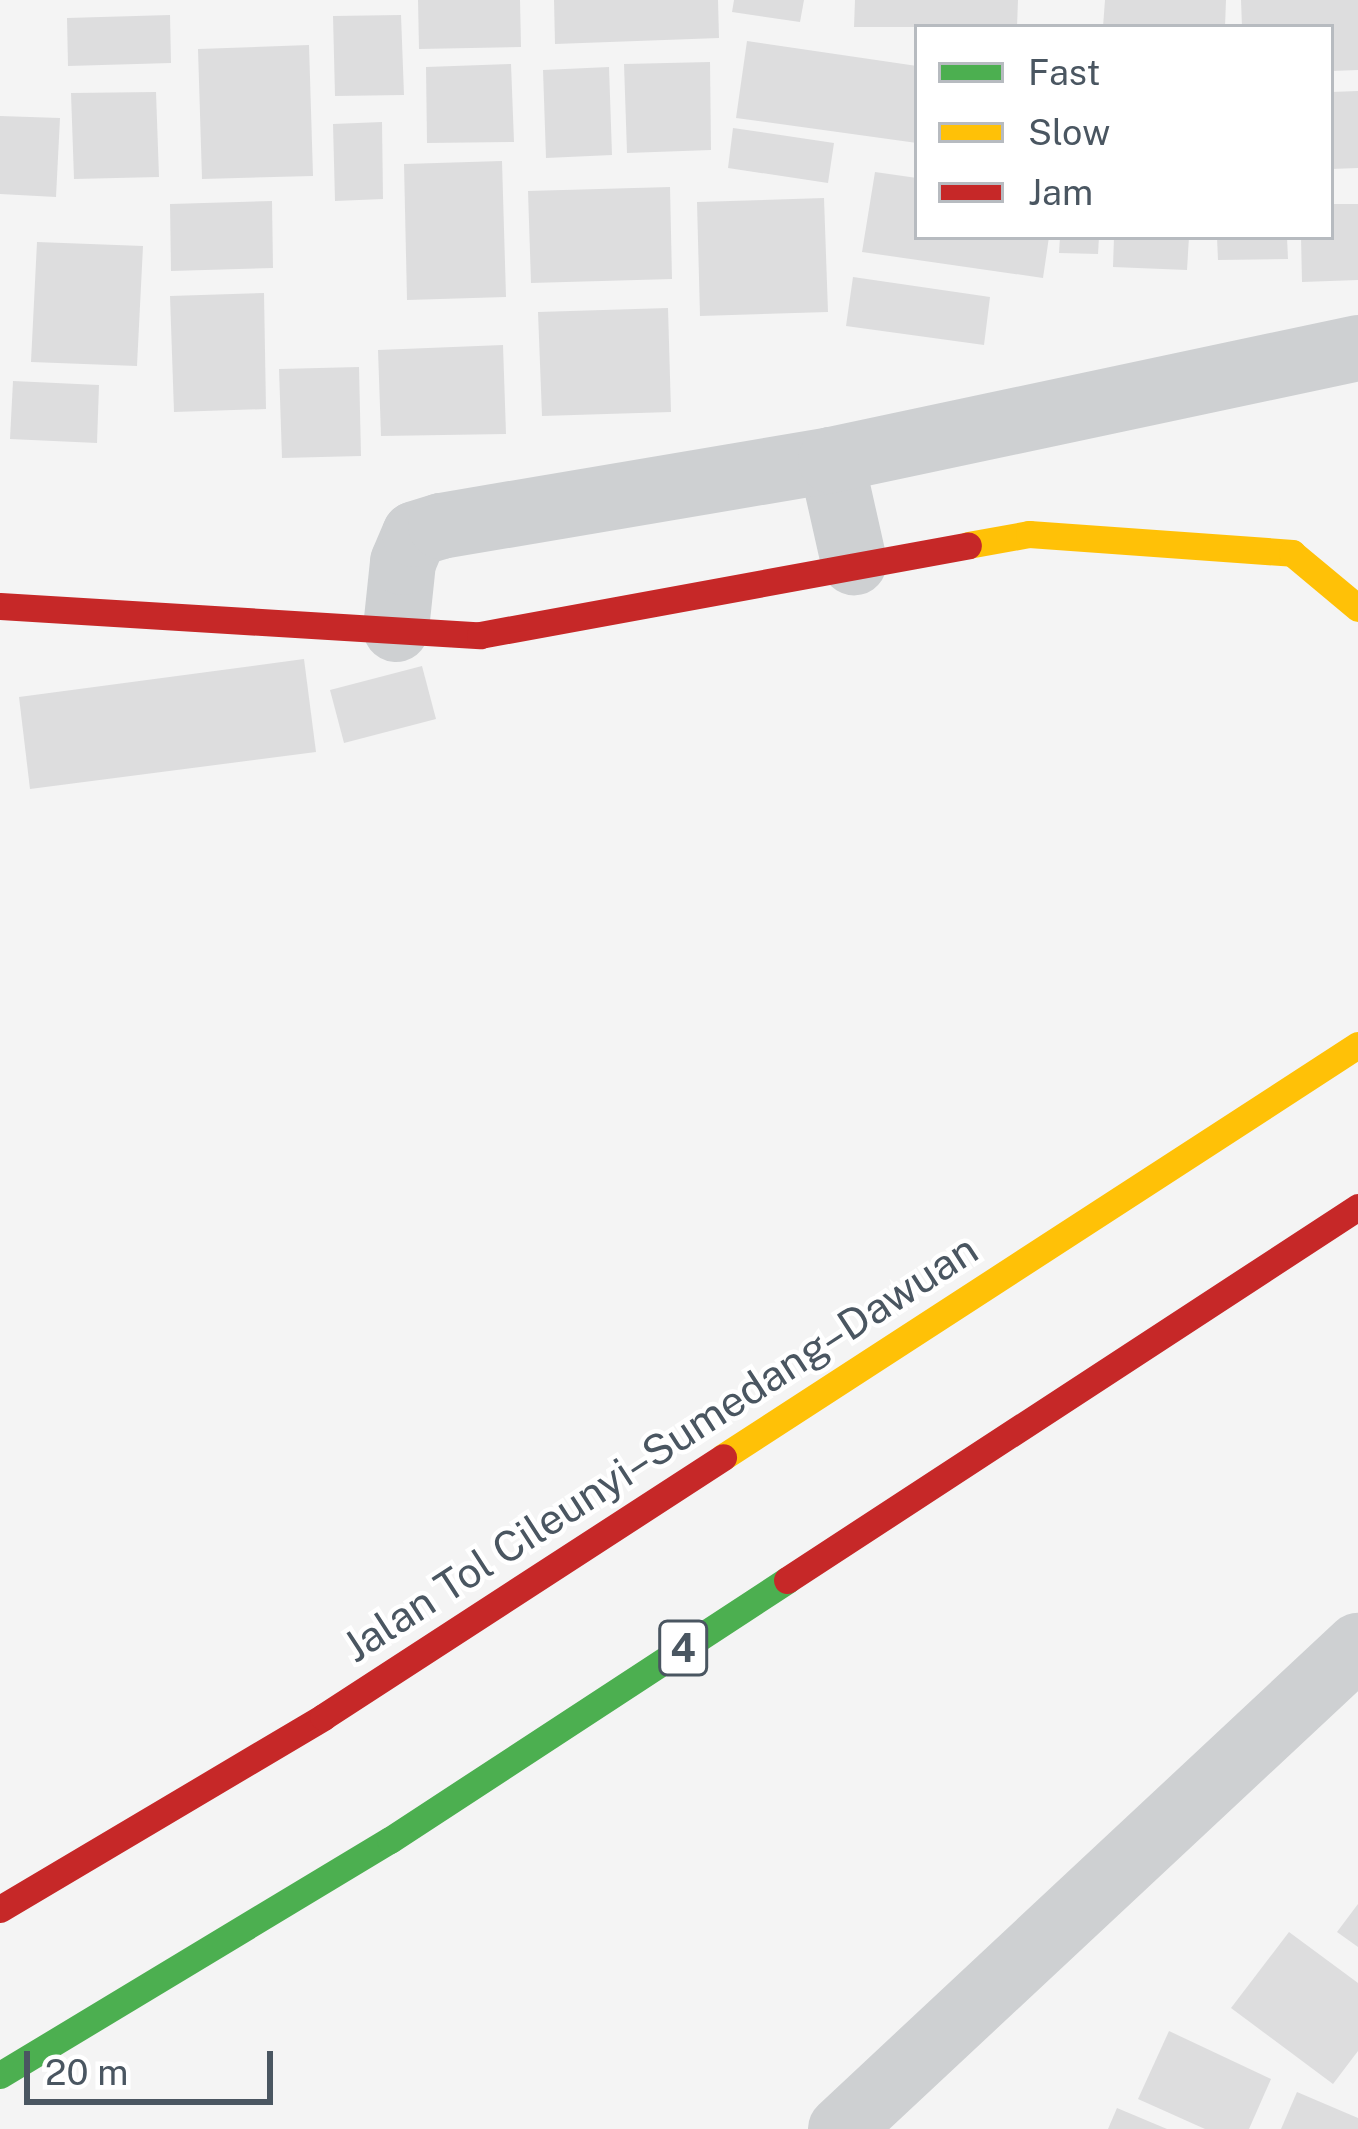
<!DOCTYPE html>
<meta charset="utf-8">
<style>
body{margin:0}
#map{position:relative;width:1358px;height:2129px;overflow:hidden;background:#f4f4f4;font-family:"Public Sans",sans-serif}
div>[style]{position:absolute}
.building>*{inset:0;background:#ddddde}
.street>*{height:66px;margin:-33px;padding:0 33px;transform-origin:33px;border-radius:33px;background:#ced0d2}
.fast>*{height:27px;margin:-13.5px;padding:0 13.5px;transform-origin:13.5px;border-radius:13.5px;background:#4caf50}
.slow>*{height:27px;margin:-13.5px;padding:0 13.5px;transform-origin:13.5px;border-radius:13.5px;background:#ffc107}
.jam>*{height:27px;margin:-13.5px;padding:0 13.5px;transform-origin:13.5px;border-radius:13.5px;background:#c62828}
span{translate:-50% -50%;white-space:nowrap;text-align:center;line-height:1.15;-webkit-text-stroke:9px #fff;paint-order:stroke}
.shield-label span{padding:3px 9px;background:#fff;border:3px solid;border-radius:9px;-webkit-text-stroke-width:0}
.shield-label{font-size:39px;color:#4a5661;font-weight:700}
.street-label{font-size:42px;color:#4a5661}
.legend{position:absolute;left:914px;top:24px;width:420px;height:216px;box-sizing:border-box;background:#fff;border:3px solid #b7bbc0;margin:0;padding:15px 21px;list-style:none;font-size:36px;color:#4a5661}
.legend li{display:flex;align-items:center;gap:24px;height:60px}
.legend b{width:60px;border:3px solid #b7bbc0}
.scale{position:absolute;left:24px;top:2051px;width:249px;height:54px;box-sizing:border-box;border:6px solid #4a5661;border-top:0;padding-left:15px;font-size:36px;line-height:42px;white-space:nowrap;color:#4a5661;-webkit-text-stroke:9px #fff;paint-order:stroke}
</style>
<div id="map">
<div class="building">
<div style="clip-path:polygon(418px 0,520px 0,521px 47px,419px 49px)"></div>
<div style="clip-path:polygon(554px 0,718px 0,719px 38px,555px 44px)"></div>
<div style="clip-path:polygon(734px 0,804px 0,800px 22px,732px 12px)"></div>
<div style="clip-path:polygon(855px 0,1018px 0,1017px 27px,854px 27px)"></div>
<div style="clip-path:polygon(1105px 0,1226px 0,1225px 27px,1103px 27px)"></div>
<div style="clip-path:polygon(1241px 0,1358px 0,1358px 70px,1331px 71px,1331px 27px,1242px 27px)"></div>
<div style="clip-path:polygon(170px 15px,171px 63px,68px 66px,67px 18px)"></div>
<div style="clip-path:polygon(401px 15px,404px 95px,335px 96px,333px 16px)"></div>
<div style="clip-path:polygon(747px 41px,917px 66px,917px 143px,736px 118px)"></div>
<div style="clip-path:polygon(309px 45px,313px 176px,202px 179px,198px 49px)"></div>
<div style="clip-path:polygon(710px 62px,711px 150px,627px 153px,624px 64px)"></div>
<div style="clip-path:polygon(511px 64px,514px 142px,427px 143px,426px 67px)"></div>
<div style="clip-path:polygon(609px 67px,612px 155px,546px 158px,543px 70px)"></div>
<div style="clip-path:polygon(1358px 91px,1358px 168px,1331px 169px,1331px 92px)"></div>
<div style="clip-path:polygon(156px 92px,159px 177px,74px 179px,71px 93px)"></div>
<div style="clip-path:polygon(0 116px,60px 118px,56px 197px,0 194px)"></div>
<div style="clip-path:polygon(382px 122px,383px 199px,335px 201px,333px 124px)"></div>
<div style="clip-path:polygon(733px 128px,834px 143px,828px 183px,728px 168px)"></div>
<div style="clip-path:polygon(502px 161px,506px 297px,407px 300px,404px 164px)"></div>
<div style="clip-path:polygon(875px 172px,917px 178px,917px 237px,1049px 237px,1043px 278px,862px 252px)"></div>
<div style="clip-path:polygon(670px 187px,672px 279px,531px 283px,528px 191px)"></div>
<div style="clip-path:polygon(824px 198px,828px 312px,700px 316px,697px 202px)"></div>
<div style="clip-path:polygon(272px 201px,273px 268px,171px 271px,170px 204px)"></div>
<div style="clip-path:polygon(1331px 204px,1358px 204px,1358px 280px,1302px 282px,1301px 237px,1331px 237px)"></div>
<div style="clip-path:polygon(1060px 237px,1099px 237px,1098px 254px,1059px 253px)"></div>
<div style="clip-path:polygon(1114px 237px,1189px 237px,1187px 270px,1113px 267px)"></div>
<div style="clip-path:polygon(1217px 237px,1287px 237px,1288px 259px,1218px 260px)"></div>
<div style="clip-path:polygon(37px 242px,143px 246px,137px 366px,31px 362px)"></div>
<div style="clip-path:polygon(853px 277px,990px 297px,984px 345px,846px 326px)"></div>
<div style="clip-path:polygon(264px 293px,266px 409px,174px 412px,170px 296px)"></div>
<div style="clip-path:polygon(668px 308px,671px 412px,542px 416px,538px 312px)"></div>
<div style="clip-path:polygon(503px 345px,506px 434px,381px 436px,378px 350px)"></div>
<div style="clip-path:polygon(359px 367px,361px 456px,282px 458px,279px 369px)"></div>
<div style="clip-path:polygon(13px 381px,99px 385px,97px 443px,10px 439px)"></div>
<div style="clip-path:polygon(304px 659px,316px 752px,30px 789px,19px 697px)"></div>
<div style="clip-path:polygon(422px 666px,436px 719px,344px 743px,330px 690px)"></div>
<div style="clip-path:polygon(1358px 1904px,1358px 1947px,1337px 1932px)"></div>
<div style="clip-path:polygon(1289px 1932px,1358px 1983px,1358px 2051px,1333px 2084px,1231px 2008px)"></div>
<div style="clip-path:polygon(1169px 2031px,1271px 2079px,1249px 2129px,1205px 2129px,1138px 2099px)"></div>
<div style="clip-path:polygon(1297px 2092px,1358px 2118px,1358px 2129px,1281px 2129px)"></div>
<div style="clip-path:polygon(1117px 2108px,1167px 2129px,1108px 2129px)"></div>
</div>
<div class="street">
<div style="left:831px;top:460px;width:105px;rotate:77.3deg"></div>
<div style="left:396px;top:629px;width:67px;rotate:-84deg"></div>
<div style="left:403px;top:562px;width:30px;rotate:-67deg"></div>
<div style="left:415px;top:534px;width:27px;rotate:-17deg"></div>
<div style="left:441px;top:526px;width:396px;rotate:-9.6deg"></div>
<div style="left:831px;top:460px;width:539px;rotate:-12deg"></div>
<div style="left:841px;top:2129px;width:708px;rotate:-43.05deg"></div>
</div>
<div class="fast">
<div style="left:0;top:2075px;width:455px;rotate:-31.1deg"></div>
<div style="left:390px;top:1840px;width:475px;rotate:-33.2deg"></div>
</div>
<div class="slow">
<div style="left:968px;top:545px;width:62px;rotate:-10.2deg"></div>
<div style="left:1029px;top:534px;width:264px;rotate:4.1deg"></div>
<div style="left:1292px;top:553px;width:86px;rotate:39.8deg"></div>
<div style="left:723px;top:1457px;width:757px;rotate:-32.98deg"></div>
</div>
<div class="jam">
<div style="left:0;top:606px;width:481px;rotate:3.5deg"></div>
<div style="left:480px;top:635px;width:496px;rotate:-10.4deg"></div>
<div style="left:787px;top:1580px;width:682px;rotate:-33.15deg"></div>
<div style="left:0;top:1909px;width:376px;rotate:-30.7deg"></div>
<div style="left:323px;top:1717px;width:477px;rotate:-33deg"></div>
</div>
<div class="shield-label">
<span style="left:683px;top:1648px">4</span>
</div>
<div class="street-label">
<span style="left:660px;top:1448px;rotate:-33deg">Jalan Tol Cileunyi–Sumedang–Dawuan</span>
</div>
<ul class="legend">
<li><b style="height:15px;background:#4caf50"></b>Fast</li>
<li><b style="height:15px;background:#ffc107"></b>Slow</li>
<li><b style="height:15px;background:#c62828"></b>Jam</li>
</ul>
<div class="scale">20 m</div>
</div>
